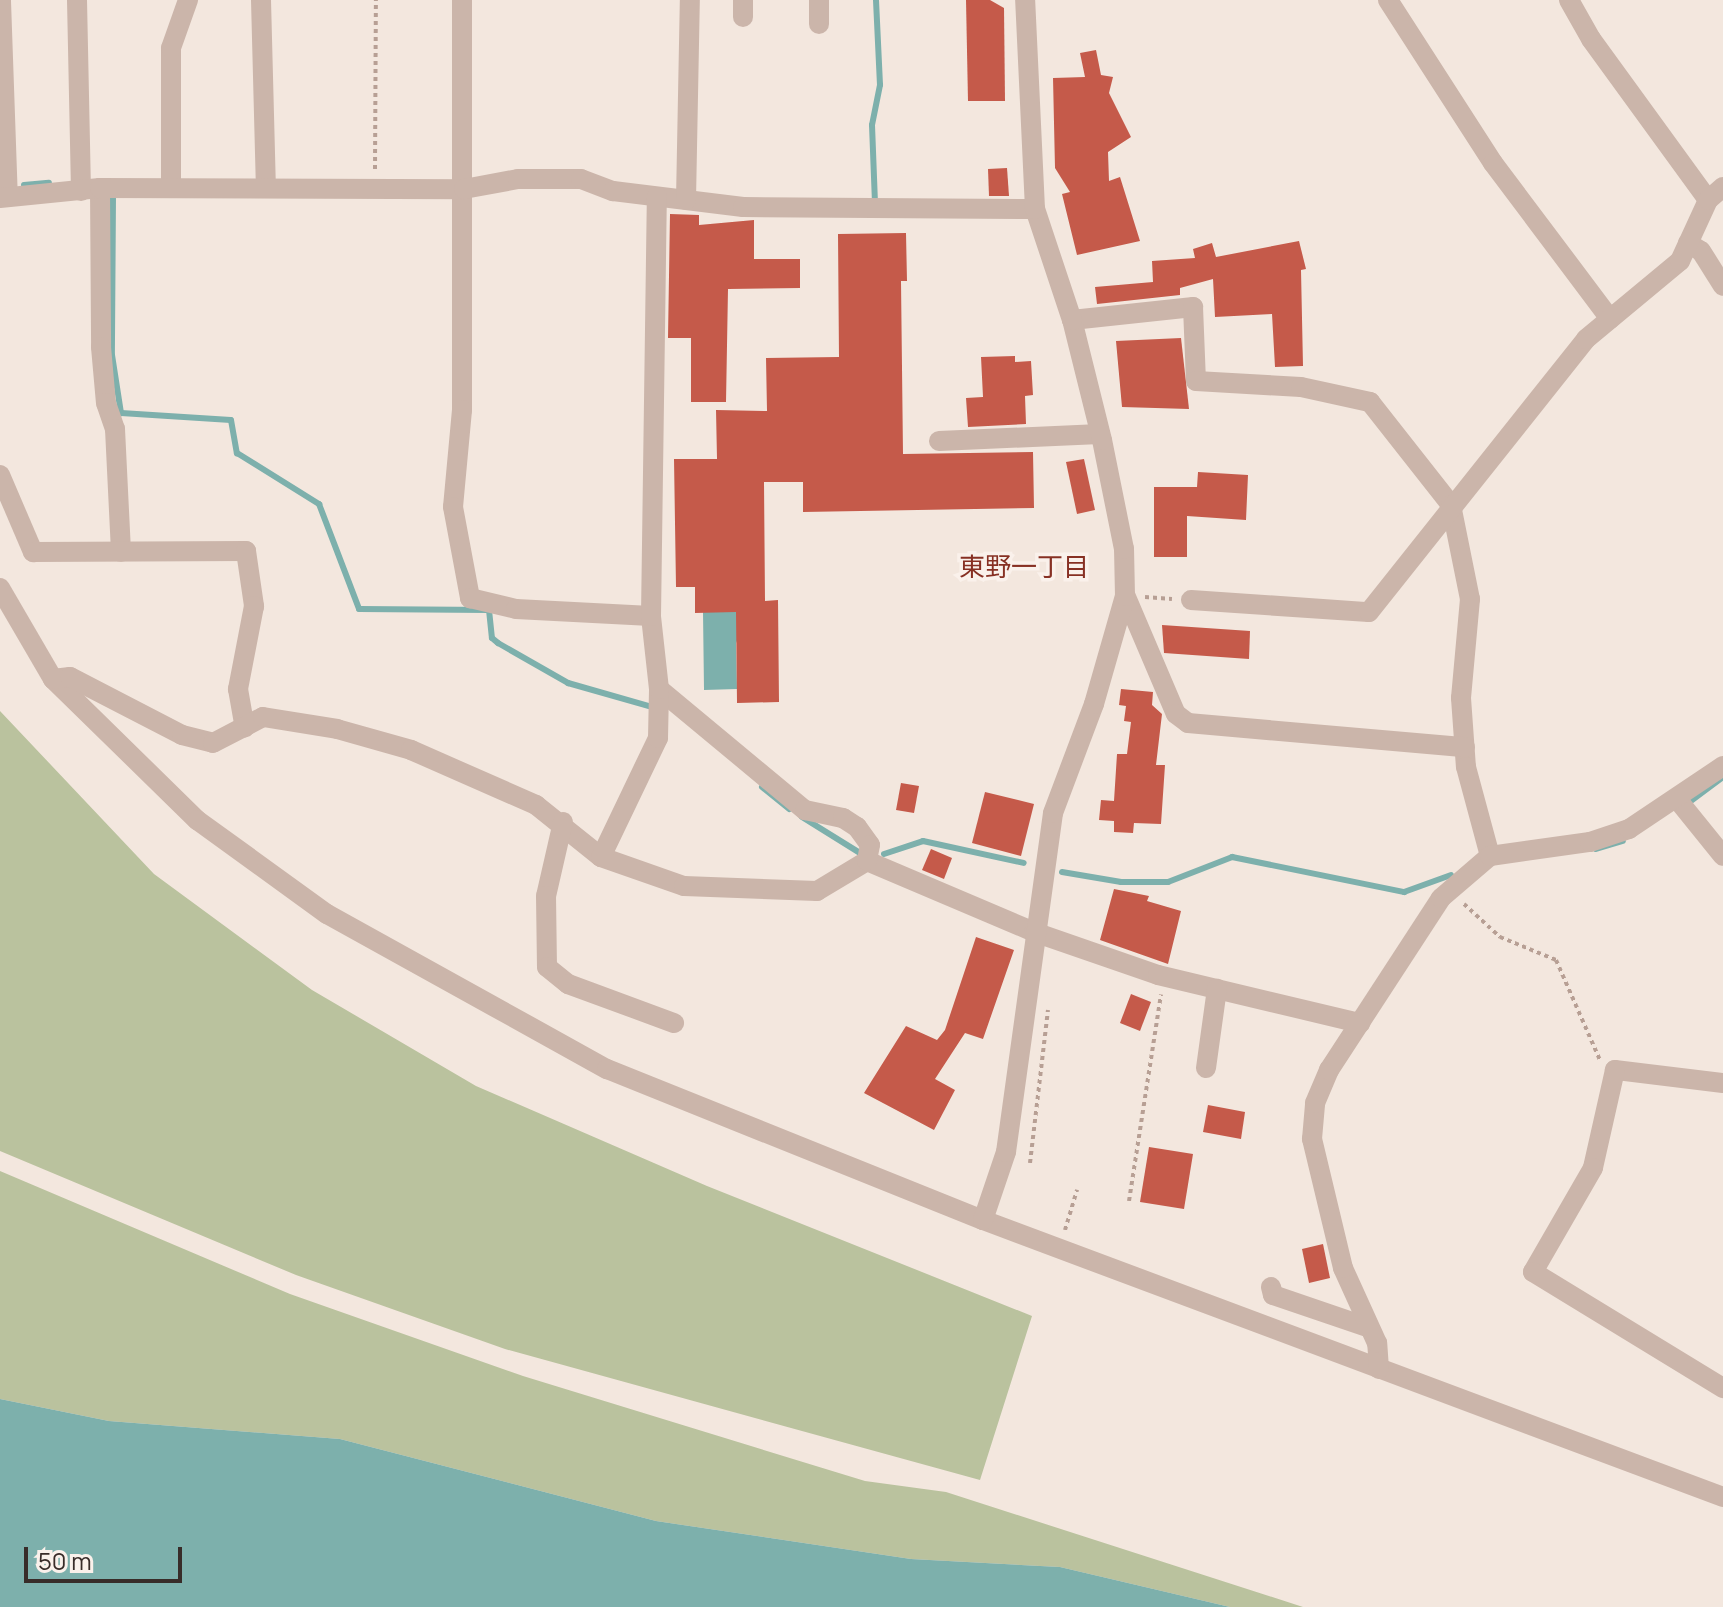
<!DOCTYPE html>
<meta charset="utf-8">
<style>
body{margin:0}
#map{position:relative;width:1723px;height:1607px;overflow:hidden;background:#f3e7de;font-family:Manrope,"Noto Sans JP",sans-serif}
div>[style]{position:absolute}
.green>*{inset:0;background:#bac29e}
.water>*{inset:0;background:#7db0ac}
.stream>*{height:6px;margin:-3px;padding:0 3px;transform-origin:3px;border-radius:3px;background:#7db0ac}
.building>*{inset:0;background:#c55a4a}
.path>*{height:4px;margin-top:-2px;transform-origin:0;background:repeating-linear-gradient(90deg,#b79f94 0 4px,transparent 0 8px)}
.minor>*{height:20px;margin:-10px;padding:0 10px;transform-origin:10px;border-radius:10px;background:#cbb5aa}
span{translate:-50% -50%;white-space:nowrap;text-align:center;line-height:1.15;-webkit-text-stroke:7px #faf1eb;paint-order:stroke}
.neighbourhood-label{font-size:26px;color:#873023}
.scale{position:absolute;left:24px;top:1547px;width:158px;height:36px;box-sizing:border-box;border:4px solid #382c29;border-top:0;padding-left:10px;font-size:24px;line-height:28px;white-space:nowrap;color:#382c29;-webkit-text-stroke:6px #faf1eb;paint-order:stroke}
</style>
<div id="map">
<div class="green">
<div style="clip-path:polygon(0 711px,154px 874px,312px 990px,476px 1086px,707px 1186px,1032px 1316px,980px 1480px,505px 1349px,296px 1275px,0 1151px)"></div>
<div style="clip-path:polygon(0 1171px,290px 1294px,523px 1376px,865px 1481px,946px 1492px,1303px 1607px,1230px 1607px,1060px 1567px,911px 1559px,656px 1521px,340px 1439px,109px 1421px,0 1399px)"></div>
</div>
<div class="water">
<div style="clip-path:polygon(751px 611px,736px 643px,737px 689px,704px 690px,703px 612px)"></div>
<div style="clip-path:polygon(0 1399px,109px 1421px,340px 1439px,656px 1521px,911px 1559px,1060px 1567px,1230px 1607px,0 1607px)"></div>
</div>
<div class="stream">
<div style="left:24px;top:185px;width:25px;rotate:-5deg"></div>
<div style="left:113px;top:196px;width:159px;rotate:90.4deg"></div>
<div style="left:112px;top:355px;width:59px;rotate:81.2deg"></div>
<div style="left:121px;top:413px;width:110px;rotate:3.6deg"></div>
<div style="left:231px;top:420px;width:34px;rotate:80deg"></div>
<div style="left:237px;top:453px;width:97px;rotate:31.9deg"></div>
<div style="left:319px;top:504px;width:112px;rotate:69.1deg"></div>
<div style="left:359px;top:609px;width:130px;rotate:0.4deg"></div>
<div style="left:489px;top:610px;width:28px;rotate:84deg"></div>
<div style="left:492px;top:638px;width:8px;rotate:40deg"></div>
<div style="left:498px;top:643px;width:81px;rotate:29.7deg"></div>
<div style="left:568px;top:683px;width:87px;rotate:15.9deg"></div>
<div style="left:875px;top:203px;width:78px;rotate:-92.2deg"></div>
<div style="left:872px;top:125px;width:41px;rotate:-78.7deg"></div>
<div style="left:880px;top:85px;width:85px;rotate:-92.7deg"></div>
<div style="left:762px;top:787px;width:35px;rotate:39deg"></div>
<div style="left:1688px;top:803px;width:44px;rotate:-36.6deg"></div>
<div style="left:802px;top:817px;width:68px;rotate:31.8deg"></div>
<div style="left:1596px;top:849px;width:28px;rotate:-17deg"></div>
<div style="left:884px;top:854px;width:41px;rotate:-18.4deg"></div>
<div style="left:923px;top:841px;width:103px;rotate:12.3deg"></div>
<div style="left:1062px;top:872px;width:60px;rotate:9.6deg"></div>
<div style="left:1121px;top:882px;width:47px"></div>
<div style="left:1168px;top:882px;width:69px;rotate:-21.3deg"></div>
<div style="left:1232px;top:857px;width:176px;rotate:11.5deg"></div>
<div style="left:1404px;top:892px;width:50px;rotate:-19.9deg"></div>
</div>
<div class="building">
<div style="clip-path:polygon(966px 0,990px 0,1004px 8px,1005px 101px,968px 101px)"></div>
<div style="clip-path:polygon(1096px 50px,1101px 75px,1113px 77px,1109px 93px,1131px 137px,1108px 152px,1109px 181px,1120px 177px,1140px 241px,1077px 255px,1062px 194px,1070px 192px,1055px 168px,1053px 78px,1085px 77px,1080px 53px)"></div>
<div style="clip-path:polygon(1007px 168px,1009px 196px,989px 196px,988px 169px)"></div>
<div style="clip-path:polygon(670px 214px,699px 215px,699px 225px,754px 220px,754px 259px,800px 259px,800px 288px,728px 289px,726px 402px,691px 402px,691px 338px,668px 338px)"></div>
<div style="clip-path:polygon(906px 233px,907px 281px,901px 281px,903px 454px,1033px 452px,1034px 508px,803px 512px,803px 482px,764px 482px,765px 601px,778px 600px,779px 702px,737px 703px,736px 612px,695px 613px,695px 587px,676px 587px,674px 459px,717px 459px,716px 410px,767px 411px,766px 358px,839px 357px,838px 234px)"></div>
<div style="clip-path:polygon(1299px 241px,1306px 269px,1301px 270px,1303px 366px,1275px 367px,1272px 314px,1215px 317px,1213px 279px,1180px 288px,1180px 295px,1097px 304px,1095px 287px,1153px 282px,1152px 261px,1195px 258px,1193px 249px,1212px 243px,1216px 257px)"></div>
<div style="clip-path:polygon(1181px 338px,1189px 409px,1122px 407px,1116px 341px)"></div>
<div style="clip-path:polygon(1015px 356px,1015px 362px,1031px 361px,1033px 395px,1025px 396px,1026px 424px,968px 427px,966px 398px,983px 397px,981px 357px)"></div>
<div style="clip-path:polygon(1084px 459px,1095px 510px,1077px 514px,1066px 462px)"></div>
<div style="clip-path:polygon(1198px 472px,1248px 475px,1246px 520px,1187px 516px,1187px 557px,1154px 557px,1154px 487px,1197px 487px)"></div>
<div style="clip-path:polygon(1162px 625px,1250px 631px,1249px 659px,1164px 653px)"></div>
<div style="clip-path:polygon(1121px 689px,1153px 692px,1152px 705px,1162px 714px,1156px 765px,1165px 765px,1161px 824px,1134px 823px,1133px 833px,1114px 832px,1114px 821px,1099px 820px,1101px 800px,1114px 801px,1117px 754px,1127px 754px,1131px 722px,1124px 721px,1126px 706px,1119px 705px)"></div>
<div style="clip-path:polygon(901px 783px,919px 786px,914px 813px,896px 810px)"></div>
<div style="clip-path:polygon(985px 792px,1034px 804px,1021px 856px,972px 843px)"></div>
<div style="clip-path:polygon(931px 849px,952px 858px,944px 879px,922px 870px)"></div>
<div style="clip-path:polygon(1114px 889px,1149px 896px,1147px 901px,1181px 911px,1168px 964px,1100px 940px)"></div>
<div style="clip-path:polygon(976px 937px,1014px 950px,983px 1039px,965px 1033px,935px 1079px,955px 1090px,934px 1130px,864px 1093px,906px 1026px,937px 1040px,945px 1030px)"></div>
<div style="clip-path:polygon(1131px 994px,1151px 1002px,1140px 1031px,1120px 1023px)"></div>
<div style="clip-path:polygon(1208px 1105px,1245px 1112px,1241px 1139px,1203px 1132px)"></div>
<div style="clip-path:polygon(1149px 1147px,1193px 1154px,1184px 1209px,1140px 1202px)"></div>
<div style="clip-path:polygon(1323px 1244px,1330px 1278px,1309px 1283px,1302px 1249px)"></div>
</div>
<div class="path">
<div style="left:375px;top:169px;width:169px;rotate:-89.7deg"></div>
<div style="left:1145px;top:597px;width:27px;rotate:4deg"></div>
<div style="left:1464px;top:904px;width:49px;rotate:42.5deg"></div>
<div style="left:1500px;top:937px;width:61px;rotate:22.3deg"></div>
<div style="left:1556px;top:960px;width:109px;rotate:66.3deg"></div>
<div style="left:1030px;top:1163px;width:154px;rotate:-83.3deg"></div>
<div style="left:1129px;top:1201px;width:209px;rotate:-81.2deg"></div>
<div style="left:1065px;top:1230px;width:42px;rotate:-73.3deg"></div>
</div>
<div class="minor">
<div style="left:77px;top:0;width:191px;rotate:88.8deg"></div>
<div style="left:261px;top:0;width:188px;rotate:88.5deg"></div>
<div style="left:462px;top:0;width:410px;rotate:90deg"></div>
<div style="left:462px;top:410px;width:97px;rotate:95.3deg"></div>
<div style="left:453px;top:507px;width:93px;rotate:79.4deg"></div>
<div style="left:470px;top:598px;width:47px;rotate:13.4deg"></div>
<div style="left:516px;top:609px;width:135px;rotate:3deg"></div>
<div style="left:819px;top:0;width:24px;rotate:90deg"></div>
<div style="left:1388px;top:0;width:194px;rotate:57.2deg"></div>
<div style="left:1493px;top:163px;width:195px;rotate:53.1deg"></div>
<div style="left:1569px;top:0;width:45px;rotate:60.6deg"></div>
<div style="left:1591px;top:39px;width:199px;rotate:54deg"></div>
<div style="left:1px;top:1px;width:196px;rotate:88deg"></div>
<div style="left:743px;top:17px;width:17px;rotate:-90deg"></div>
<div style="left:171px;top:187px;width:139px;rotate:-90deg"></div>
<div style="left:171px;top:48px;width:51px;rotate:-70.5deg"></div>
<div style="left:100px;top:188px;width:159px;rotate:89.6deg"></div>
<div style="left:101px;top:347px;width:56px;rotate:84.9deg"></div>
<div style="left:106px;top:403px;width:28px;rotate:71deg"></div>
<div style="left:115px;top:429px;width:123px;rotate:87.2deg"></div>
<div style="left:0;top:198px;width:100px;rotate:-5.7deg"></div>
<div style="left:100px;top:188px;width:364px;rotate:0.2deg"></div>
<div style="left:464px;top:189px;width:55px;rotate:-10.5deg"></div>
<div style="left:518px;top:179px;width:63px"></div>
<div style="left:581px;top:179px;width:34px;rotate:21deg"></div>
<div style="left:613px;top:191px;width:131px;rotate:7deg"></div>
<div style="left:743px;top:207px;width:292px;rotate:0.4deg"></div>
<div style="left:686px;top:200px;width:200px;rotate:-88.9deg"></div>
<div style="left:1688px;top:243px;width:15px;rotate:32deg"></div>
<div style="left:1701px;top:251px;width:41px;rotate:57.8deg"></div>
<div style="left:1072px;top:320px;width:122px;rotate:-6.1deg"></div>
<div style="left:1193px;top:307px;width:74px;rotate:87.7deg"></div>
<div style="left:1196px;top:381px;width:105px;rotate:3.3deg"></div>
<div style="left:1301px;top:387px;width:71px;rotate:12.3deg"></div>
<div style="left:1370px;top:402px;width:131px;rotate:51.8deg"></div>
<div style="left:1451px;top:505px;width:96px;rotate:78.6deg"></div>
<div style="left:1470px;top:599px;width:99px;rotate:95.2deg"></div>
<div style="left:1461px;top:698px;width:69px;rotate:85.9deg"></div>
<div style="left:1466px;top:767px;width:92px;rotate:74.9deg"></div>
<div style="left:939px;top:441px;width:161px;rotate:-2.5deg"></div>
<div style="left:0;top:475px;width:84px;rotate:66.8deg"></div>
<div style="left:33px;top:552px;width:213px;rotate:-0.3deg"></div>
<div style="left:246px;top:551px;width:56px;rotate:81.7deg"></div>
<div style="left:254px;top:606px;width:85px;rotate:100.9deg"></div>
<div style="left:238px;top:689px;width:39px;rotate:80deg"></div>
<div style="left:0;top:588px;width:105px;rotate:59.8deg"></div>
<div style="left:53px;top:679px;width:202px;rotate:44.4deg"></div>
<div style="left:197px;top:820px;width:160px;rotate:35.9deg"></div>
<div style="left:327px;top:914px;width:320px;rotate:29deg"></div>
<div style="left:607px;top:1069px;width:405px;rotate:21.9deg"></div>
<div style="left:983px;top:1220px;width:790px;rotate:20.52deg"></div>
<div style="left:1126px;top:597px;width:127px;rotate:66.9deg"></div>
<div style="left:1176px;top:714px;width:15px;rotate:37deg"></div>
<div style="left:1188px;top:723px;width:278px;rotate:5deg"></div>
<div style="left:1191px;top:600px;width:178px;rotate:3.9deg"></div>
<div style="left:1369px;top:612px;width:349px;rotate:-51.5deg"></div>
<div style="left:1586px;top:339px;width:122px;rotate:-39.7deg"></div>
<div style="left:1680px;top:261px;width:67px;rotate:-65.3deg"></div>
<div style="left:1708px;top:200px;width:20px;rotate:-41deg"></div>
<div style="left:53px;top:679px;width:17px;rotate:-7deg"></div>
<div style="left:70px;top:677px;width:126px;rotate:27.4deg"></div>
<div style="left:182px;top:735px;width:32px;rotate:14deg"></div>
<div style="left:213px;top:743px;width:56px;rotate:-27.5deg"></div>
<div style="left:263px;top:717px;width:75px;rotate:9.2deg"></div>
<div style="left:337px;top:729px;width:77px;rotate:15.8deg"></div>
<div style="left:411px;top:750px;width:137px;rotate:23.7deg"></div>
<div style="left:536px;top:805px;width:83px;rotate:38.7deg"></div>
<div style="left:601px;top:857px;width:88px;rotate:19.3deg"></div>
<div style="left:684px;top:886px;width:133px;rotate:2.2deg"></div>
<div style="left:817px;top:891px;width:58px;rotate:-31deg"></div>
<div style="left:867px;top:861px;width:181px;rotate:23deg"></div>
<div style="left:1034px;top:932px;width:131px;rotate:19.1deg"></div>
<div style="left:1158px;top:975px;width:208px;rotate:13.4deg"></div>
<div style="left:659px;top:689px;width:190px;rotate:39.7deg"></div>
<div style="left:805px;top:810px;width:39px;rotate:12deg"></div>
<div style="left:843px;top:818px;width:17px;rotate:33deg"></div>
<div style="left:857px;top:827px;width:22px;rotate:54deg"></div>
<div style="left:870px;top:845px;width:16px;rotate:101deg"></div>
<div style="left:1677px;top:799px;width:73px;rotate:51.1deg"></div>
<div style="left:563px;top:822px;width:76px;rotate:102.9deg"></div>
<div style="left:546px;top:896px;width:71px;rotate:89.2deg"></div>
<div style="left:547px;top:967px;width:27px;rotate:39deg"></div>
<div style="left:568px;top:984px;width:113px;rotate:20.2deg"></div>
<div style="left:601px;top:857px;width:132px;rotate:-64.4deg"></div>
<div style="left:658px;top:738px;width:49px;rotate:-88.8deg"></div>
<div style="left:659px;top:689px;width:73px;rotate:-96.3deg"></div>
<div style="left:651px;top:616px;width:419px;rotate:-89.2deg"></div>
<div style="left:1206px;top:1068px;width:80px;rotate:-82.1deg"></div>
<div style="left:1723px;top:1083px;width:109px;rotate:-173.1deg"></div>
<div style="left:1615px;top:1070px;width:100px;rotate:102.7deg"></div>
<div style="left:1593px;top:1168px;width:120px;rotate:120deg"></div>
<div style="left:1533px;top:1272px;width:223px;rotate:31.4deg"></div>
<div style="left:983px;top:1220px;width:72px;rotate:-71.3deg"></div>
<div style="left:1006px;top:1152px;width:342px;rotate:-82.1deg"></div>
<div style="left:1053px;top:813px;width:116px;rotate:-69.4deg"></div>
<div style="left:1094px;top:704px;width:112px;rotate:-74deg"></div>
<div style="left:1125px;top:596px;width:47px;rotate:-91.2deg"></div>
<div style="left:1124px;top:549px;width:111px;rotate:-101.4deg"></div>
<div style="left:1102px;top:440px;width:124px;rotate:-104deg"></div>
<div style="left:1072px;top:320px;width:117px;rotate:-108.4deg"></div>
<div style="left:1035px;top:209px;width:209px;rotate:-92.7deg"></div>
<div style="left:1271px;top:1287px;width:8px;rotate:76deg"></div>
<div style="left:1273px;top:1295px;width:102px;rotate:18.8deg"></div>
<div style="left:1379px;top:1369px;width:26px;rotate:-94deg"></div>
<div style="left:1377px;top:1343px;width:82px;rotate:-114.4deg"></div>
<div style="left:1343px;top:1268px;width:133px;rotate:-103.5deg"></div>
<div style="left:1312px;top:1139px;width:36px;rotate:-85deg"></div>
<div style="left:1315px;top:1103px;width:36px;rotate:-67deg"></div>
<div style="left:1329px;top:1070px;width:205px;rotate:-56.9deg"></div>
<div style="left:1441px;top:898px;width:65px;rotate:-40.6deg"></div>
<div style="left:1490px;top:856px;width:101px;rotate:-8deg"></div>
<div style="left:1590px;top:842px;width:41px;rotate:-18.4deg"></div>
<div style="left:1629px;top:829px;width:113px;rotate:-33.8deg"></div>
</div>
<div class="neighbourhood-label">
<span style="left:1024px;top:567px">東野一丁目</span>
</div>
<div class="scale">50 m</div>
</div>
